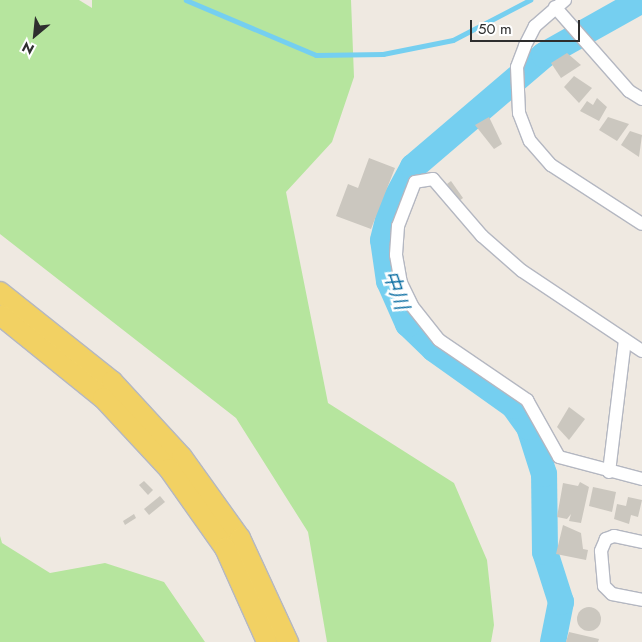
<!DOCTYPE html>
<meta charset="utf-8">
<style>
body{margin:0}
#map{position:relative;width:642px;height:642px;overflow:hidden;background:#efe9e1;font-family:Jost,"Noto Sans JP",sans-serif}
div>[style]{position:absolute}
.green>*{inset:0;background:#b6e59e}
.stream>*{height:4.5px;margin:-2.25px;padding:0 2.25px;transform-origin:2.25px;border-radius:2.25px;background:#75cff0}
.river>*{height:26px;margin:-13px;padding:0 13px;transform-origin:13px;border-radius:13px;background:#75cff0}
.building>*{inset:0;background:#cbc7bf}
.round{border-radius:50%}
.roads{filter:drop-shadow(1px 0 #b4b7c1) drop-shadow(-1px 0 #b4b7c1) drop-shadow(0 1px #b4b7c1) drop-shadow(0 -1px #b4b7c1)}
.minor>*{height:12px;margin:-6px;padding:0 6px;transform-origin:6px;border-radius:6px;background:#fff}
.primary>*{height:20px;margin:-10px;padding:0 10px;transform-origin:10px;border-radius:10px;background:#f2d163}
span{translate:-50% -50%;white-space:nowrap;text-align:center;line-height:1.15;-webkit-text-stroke:5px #fff;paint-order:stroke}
.water-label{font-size:20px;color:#0d6fa3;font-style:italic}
.north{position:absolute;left:10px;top:10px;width:50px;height:50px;-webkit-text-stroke:4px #fff;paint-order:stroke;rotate:208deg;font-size:14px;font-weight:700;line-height:20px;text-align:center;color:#2e2e2e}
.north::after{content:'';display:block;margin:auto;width:18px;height:22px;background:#2e2e2e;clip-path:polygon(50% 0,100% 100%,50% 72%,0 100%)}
.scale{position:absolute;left:470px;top:20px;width:110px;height:22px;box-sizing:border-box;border:2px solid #2e2e2e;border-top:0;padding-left:6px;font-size:15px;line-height:18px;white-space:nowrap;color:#2e2e2e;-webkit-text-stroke:4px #fff;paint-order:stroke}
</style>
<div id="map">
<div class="green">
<div style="clip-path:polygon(0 0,79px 0,92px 8px,92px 0,351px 0,354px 77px,332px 142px,286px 192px,328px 403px,454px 483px,487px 560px,494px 625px,491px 642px,327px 642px,308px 532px,236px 418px,0 234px)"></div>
<div style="clip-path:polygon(0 536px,2px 543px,50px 573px,105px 563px,164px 582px,205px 642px,0 642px)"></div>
</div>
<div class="stream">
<div style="left:186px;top:0;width:141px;rotate:22.9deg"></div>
<div style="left:316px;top:55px;width:67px;rotate:-0.9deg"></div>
<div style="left:383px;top:54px;width:71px;rotate:-11.3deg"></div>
<div style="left:453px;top:40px;width:87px;rotate:-27.5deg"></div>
</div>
<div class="river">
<div style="left:553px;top:642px;width:41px;rotate:-78.7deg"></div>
<div style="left:561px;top:602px;width:52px;rotate:-107.7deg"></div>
<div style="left:545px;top:552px;width:78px;rotate:-90.7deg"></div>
<div style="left:544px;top:474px;width:49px;rotate:-107.7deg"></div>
<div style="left:529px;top:427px;width:26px;rotate:-126deg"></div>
<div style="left:514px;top:406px;width:98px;rotate:-144.5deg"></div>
<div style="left:434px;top:349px;width:36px;rotate:-136deg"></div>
<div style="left:408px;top:324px;width:47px;rotate:-113.8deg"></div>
<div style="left:389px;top:281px;width:41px;rotate:-98.3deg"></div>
<div style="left:383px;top:240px;width:33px;rotate:-76deg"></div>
<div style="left:391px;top:208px;width:47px;rotate:-61.8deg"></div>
<div style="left:413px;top:167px;width:172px;rotate:-40.5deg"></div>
<div style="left:544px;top:55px;width:112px;rotate:-29.3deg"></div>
</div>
<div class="building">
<div style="clip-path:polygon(567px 53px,581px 65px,561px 78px,551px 63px)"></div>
<div style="clip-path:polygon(574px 76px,592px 88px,579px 103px,564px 87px)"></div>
<div style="clip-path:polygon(597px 98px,607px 107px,599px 121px,580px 111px,587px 101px,593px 105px)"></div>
<div style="clip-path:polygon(489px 117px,502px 144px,494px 149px,475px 125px)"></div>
<div style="clip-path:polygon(608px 117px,629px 124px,617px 141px,599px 130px)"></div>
<div style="clip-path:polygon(630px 131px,642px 135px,639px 157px,621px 145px)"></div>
<div style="clip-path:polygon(369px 158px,395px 168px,371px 229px,336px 216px,348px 184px,358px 188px)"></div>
<div style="clip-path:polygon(451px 181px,463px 198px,459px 201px,447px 184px)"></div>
<div style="clip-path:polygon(569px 407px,585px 419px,569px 440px,557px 427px)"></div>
<div style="clip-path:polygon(144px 481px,153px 490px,148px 495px,139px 485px)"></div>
<div style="clip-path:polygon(580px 482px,589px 487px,581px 523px,569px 521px,571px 514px,567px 519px,557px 517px,563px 483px,578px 486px)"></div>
<div style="clip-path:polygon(593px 487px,616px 492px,612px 512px,589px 506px)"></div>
<div style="clip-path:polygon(160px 496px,165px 502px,149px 515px,144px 509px)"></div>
<div style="clip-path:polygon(628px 497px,642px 500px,638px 517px,631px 515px,629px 524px,614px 519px,617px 504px,626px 506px)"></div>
<div style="clip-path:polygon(134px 514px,136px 518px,125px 525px,123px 521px)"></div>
<div style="clip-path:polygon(563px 525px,581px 533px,583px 549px,588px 550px,586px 560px,556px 554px)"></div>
<div class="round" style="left:577px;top:607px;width:24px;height:24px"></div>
<div style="clip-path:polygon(569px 632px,599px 639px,598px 642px,566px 642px)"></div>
</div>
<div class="roads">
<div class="minor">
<div style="left:565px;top:0;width:40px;rotate:139deg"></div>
<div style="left:535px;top:26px;width:22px;rotate:117deg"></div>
<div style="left:525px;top:46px;width:22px;rotate:111deg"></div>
<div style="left:517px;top:67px;width:46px;rotate:87.5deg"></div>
<div style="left:519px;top:113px;width:30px;rotate:69deg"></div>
<div style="left:530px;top:141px;width:32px;rotate:49deg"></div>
<div style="left:551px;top:165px;width:108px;rotate:33deg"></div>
<div style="left:555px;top:7px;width:112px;rotate:48.6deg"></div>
<div style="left:629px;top:91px;width:15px;rotate:32deg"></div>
<div style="left:642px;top:351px;width:144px;rotate:-146.3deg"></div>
<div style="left:522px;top:271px;width:53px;rotate:-138.8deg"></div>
<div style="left:482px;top:236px;width:75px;rotate:-130.7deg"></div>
<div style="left:433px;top:179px;width:18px;rotate:171deg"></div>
<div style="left:415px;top:182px;width:47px;rotate:111.1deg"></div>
<div style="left:398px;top:226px;width:29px;rotate:94deg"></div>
<div style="left:396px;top:255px;width:28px;rotate:80deg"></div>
<div style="left:401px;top:283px;width:25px;rotate:64deg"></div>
<div style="left:412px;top:306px;width:43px;rotate:51.5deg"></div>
<div style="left:439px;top:340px;width:107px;rotate:34.3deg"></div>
<div style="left:527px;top:400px;width:65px;rotate:60.7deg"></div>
<div style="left:559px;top:457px;width:86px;rotate:14.8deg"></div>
<div style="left:609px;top:472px;width:133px;rotate:-83.1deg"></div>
<div style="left:642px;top:542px;width:29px;rotate:-168deg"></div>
<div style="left:614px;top:536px;width:9px;rotate:159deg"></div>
<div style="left:606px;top:539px;width:13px;rotate:113deg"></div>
<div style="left:601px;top:551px;width:35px;rotate:85deg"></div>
<div style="left:604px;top:586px;width:11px;rotate:45deg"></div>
<div style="left:612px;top:594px;width:31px;rotate:11deg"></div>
</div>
<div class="primary">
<div style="left:0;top:292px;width:143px;rotate:38.5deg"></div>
<div style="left:112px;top:381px;width:103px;rotate:47.4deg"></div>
<div style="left:182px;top:457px;width:100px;rotate:54.4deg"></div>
<div style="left:240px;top:538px;width:115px;rotate:65.2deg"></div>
<div style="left:0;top:315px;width:132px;rotate:38.9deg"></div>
<div style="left:103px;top:398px;width:97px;rotate:47.1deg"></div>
<div style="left:169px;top:469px;width:97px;rotate:54.7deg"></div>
<div style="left:225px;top:548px;width:103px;rotate:65.9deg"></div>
</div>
</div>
<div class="water-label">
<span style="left:396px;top:290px;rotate:71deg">中川</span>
</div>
<div class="north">N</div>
<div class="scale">50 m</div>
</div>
